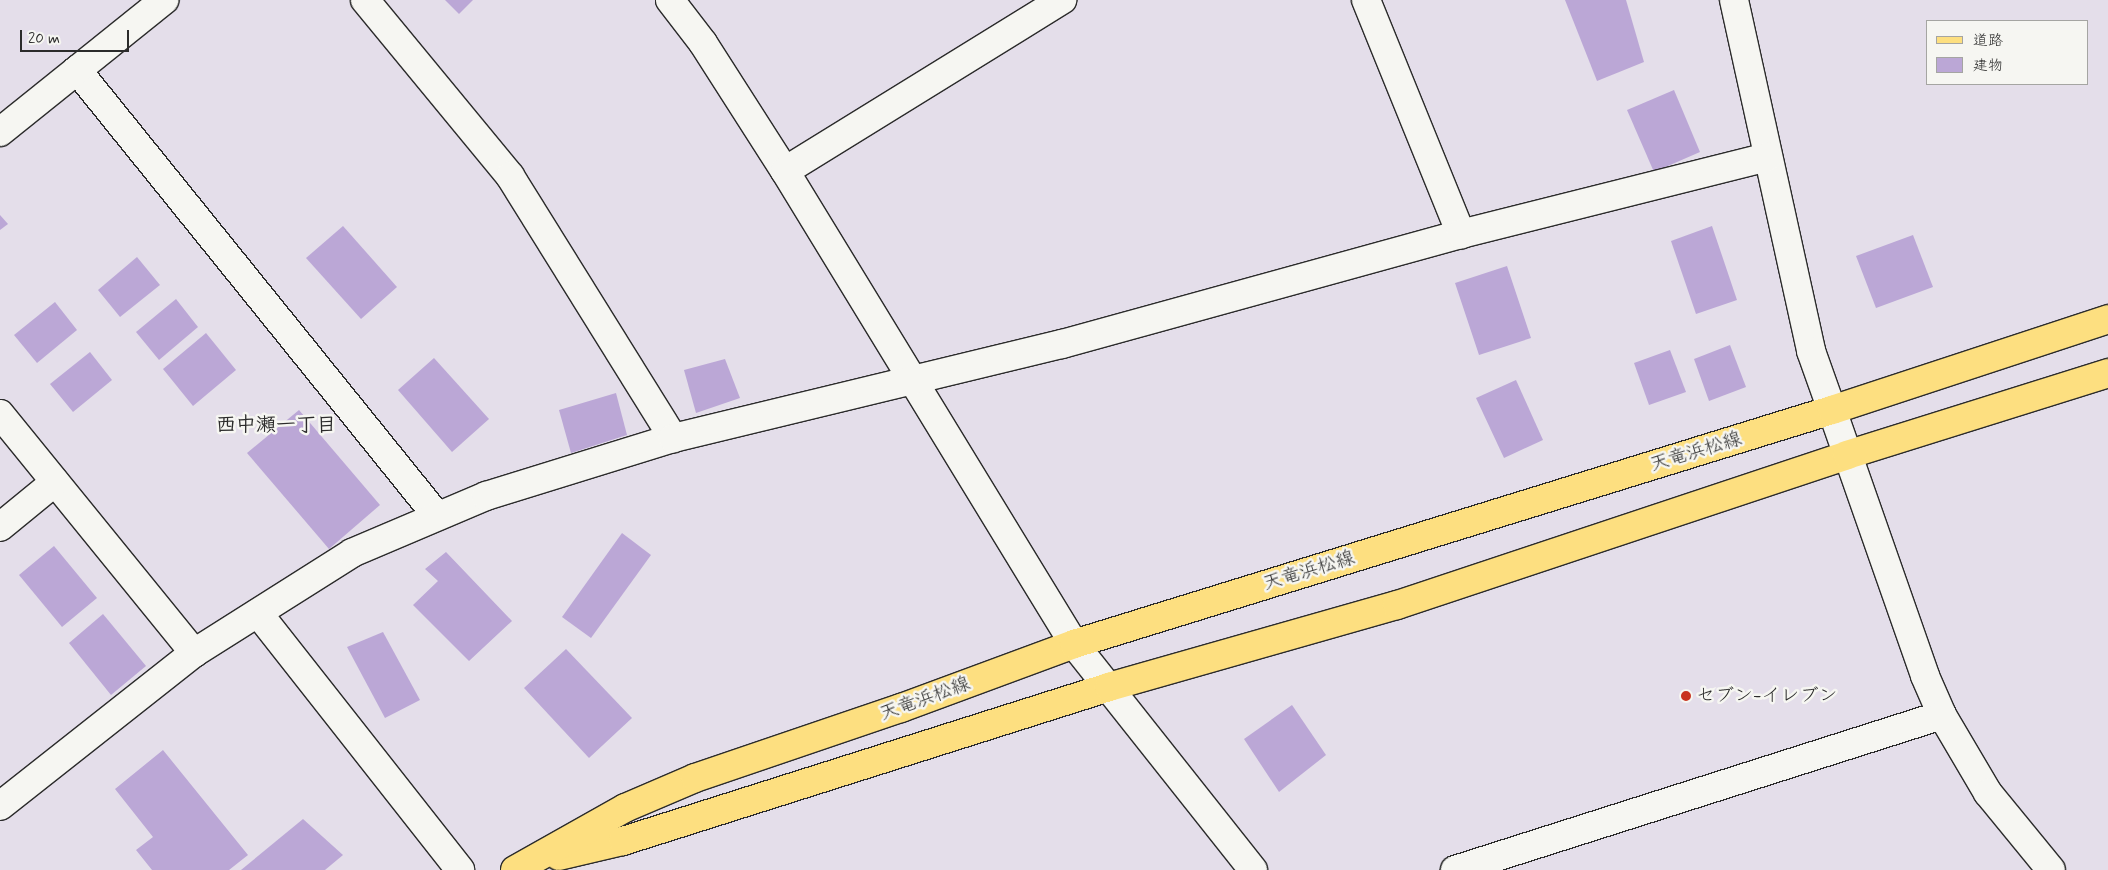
<!DOCTYPE html>
<meta charset="utf-8">
<style>
body{margin:0}
#map{position:relative;width:2108px;height:870px;overflow:hidden;background:#e4deea;font-family:Mynerve,"Klee One",sans-serif}
div>[style]{position:absolute}
.building>*{inset:0;background:#bba7d6}
.roads{filter:drop-shadow(1px 0 #2b2b2b) drop-shadow(-1px 0 #2b2b2b) drop-shadow(0 1px #2b2b2b) drop-shadow(0 -1px #2b2b2b)}
.minor>*{height:28px;margin:-14px;padding:0 14px;transform-origin:14px;border-radius:14px;background:#f6f6f2}
.tertiary>*{height:28px;margin:-14px;padding:0 14px;transform-origin:14px;border-radius:14px;background:#f6f6f2}
.primary>*{height:28px;margin:-14px;padding:0 14px;transform-origin:14px;border-radius:14px;background:#fddf80}
.dots>*{width:14px;height:14px;translate:-50% -50%;box-sizing:border-box;border:2px solid #f6f6f2;border-radius:50%}
span{translate:-50% -50%;white-space:nowrap;text-align:center;line-height:1.15;-webkit-text-stroke:5px #f6f6f2;paint-order:stroke}
.street-label{font-size:19px;color:#2b2b2b}
.poi-label{font-size:19px;color:#2b2b2b}
.left{translate:0 -50%;text-align:left}
.neighbourhood-label{font-size:20px;color:#2b2b2b;font-weight:700}
.legend{position:absolute;left:1926px;top:20px;width:162px;height:65px;box-sizing:border-box;background:#f6f6f2;border:1px solid #a5a5a2;margin:0;padding:6px 9px;list-style:none;font-size:15px;color:#2b2b2b}
.legend li{display:flex;align-items:center;gap:10px;height:25px}
.legend b{width:25px;border:1px solid #a5a5a2}
.scale{position:absolute;left:20px;top:30px;width:109px;height:22px;box-sizing:border-box;border:2px solid #2b2b2b;border-top:0;padding-left:6px;font-size:15px;line-height:18px;white-space:nowrap;color:#2b2b2b;-webkit-text-stroke:4px #f6f6f2;paint-order:stroke}
</style>
<div id="map">
<div class="building">
<div style="clip-path:polygon(445px 0,473px 0,459px 14px)"></div>
<div style="clip-path:polygon(1565px 0,1626px 0,1644px 62px,1597px 81px)"></div>
<div style="clip-path:polygon(1674px 90px,1700px 152px,1654px 172px,1627px 110px)"></div>
<div style="clip-path:polygon(0 215px,8px 224px,0 230px)"></div>
<div style="clip-path:polygon(343px 226px,397px 287px,361px 319px,306px 258px)"></div>
<div style="clip-path:polygon(1712px 226px,1737px 300px,1696px 314px,1671px 241px)"></div>
<div style="clip-path:polygon(1913px 235px,1933px 287px,1876px 308px,1856px 256px)"></div>
<div style="clip-path:polygon(137px 257px,160px 285px,120px 317px,98px 290px)"></div>
<div style="clip-path:polygon(1507px 266px,1531px 338px,1479px 355px,1455px 283px)"></div>
<div style="clip-path:polygon(176px 299px,198px 327px,159px 360px,136px 332px)"></div>
<div style="clip-path:polygon(55px 302px,77px 330px,37px 363px,14px 335px)"></div>
<div style="clip-path:polygon(206px 333px,236px 370px,193px 406px,163px 369px)"></div>
<div style="clip-path:polygon(1730px 345px,1746px 387px,1709px 401px,1694px 359px)"></div>
<div style="clip-path:polygon(1670px 350px,1686px 392px,1649px 405px,1634px 363px)"></div>
<div style="clip-path:polygon(90px 352px,112px 380px,73px 412px,50px 384px)"></div>
<div style="clip-path:polygon(434px 358px,489px 419px,452px 452px,398px 390px)"></div>
<div style="clip-path:polygon(725px 359px,740px 398px,696px 413px,684px 370px)"></div>
<div style="clip-path:polygon(1516px 380px,1543px 440px,1504px 458px,1476px 398px)"></div>
<div style="clip-path:polygon(616px 393px,627px 435px,571px 453px,559px 410px)"></div>
<div style="clip-path:polygon(299px 410px,380px 505px,329px 549px,247px 453px)"></div>
<div style="clip-path:polygon(622px 533px,651px 555px,591px 638px,562px 617px)"></div>
<div style="clip-path:polygon(54px 546px,97px 598px,62px 627px,19px 575px)"></div>
<div style="clip-path:polygon(446px 552px,512px 621px,469px 661px,413px 605px,438px 581px,425px 569px)"></div>
<div style="clip-path:polygon(103px 614px,146px 666px,111px 695px,69px 643px)"></div>
<div style="clip-path:polygon(383px 632px,420px 700px,385px 718px,347px 647px)"></div>
<div style="clip-path:polygon(566px 649px,632px 718px,589px 758px,524px 688px)"></div>
<div style="clip-path:polygon(1292px 705px,1326px 755px,1279px 792px,1244px 739px)"></div>
<div style="clip-path:polygon(163px 750px,248px 855px,229px 870px,152px 870px,136px 850px,153px 837px,115px 789px)"></div>
<div style="clip-path:polygon(303px 819px,343px 855px,325px 870px,241px 870px)"></div>
</div>
<div class="roads">
<div class="minor">
<div style="left:365px;top:0;width:228px;rotate:50.5deg"></div>
<div style="left:510px;top:176px;width:309px;rotate:58.1deg"></div>
<div style="left:670px;top:0;width:54px;rotate:52.5deg"></div>
<div style="left:703px;top:43px;width:152px;rotate:57.4deg"></div>
<div style="left:785px;top:171px;width:554px;rotate:58.58deg"></div>
<div style="left:1074px;top:644px;width:288px;rotate:51.6deg"></div>
<div style="left:1366px;top:0;width:253px;rotate:67.9deg"></div>
<div style="left:1734px;top:0;width:359px;rotate:77.6deg"></div>
<div style="left:1811px;top:351px;width:63px;rotate:70.4deg"></div>
<div style="left:77px;top:70px;width:573px;rotate:51.09deg"></div>
<div style="left:0;top:132px;width:211px;rotate:-38.8deg"></div>
<div style="left:785px;top:171px;width:326px;rotate:-31.7deg"></div>
<div style="left:0;top:414px;width:308px;rotate:50.9deg"></div>
<div style="left:0;top:527px;width:71px;rotate:-39.3deg"></div>
<div style="left:258px;top:613px;width:327px;rotate:51.8deg"></div>
<div style="left:0;top:806px;width:247px;rotate:-38.3deg"></div>
<div style="left:194px;top:653px;width:187px;rotate:-32.3deg"></div>
<div style="left:352px;top:553px;width:146px;rotate:-23deg"></div>
<div style="left:486px;top:496px;width:196px;rotate:-17.2deg"></div>
<div style="left:673px;top:438px;width:400px;rotate:-13.6deg"></div>
<div style="left:1062px;top:344px;width:414px;rotate:-15.4deg"></div>
<div style="left:1461px;top:234px;width:316px;rotate:-14.1deg"></div>
<div style="left:1455px;top:870px;width:511px;rotate:-17.65deg"></div>
</div>
<div class="tertiary">
<div style="left:1832px;top:410px;width:282px;rotate:70.7deg"></div>
<div style="left:1925px;top:676px;width:43px;rotate:66.4deg"></div>
<div style="left:1942px;top:715px;width:91px;rotate:59.5deg"></div>
<div style="left:1988px;top:793px;width:99px;rotate:50.7deg"></div>
</div>
<div class="primary">
<div style="left:559px;top:856px;width:66px;rotate:-13.2deg"></div>
<div style="left:623px;top:841px;width:510px;rotate:-17.58deg"></div>
<div style="left:1109px;top:687px;width:299px;rotate:-15.9deg"></div>
<div style="left:1397px;top:605px;width:474px;rotate:-18.4deg"></div>
<div style="left:1847px;top:455px;width:274px;rotate:-17.4deg"></div>
<div style="left:515px;top:870px;width:126px;rotate:-29.4deg"></div>
<div style="left:625px;top:808px;width:76px;rotate:-23.2deg"></div>
<div style="left:695px;top:778px;width:218px;rotate:-18.8deg"></div>
<div style="left:901px;top:708px;width:184px;rotate:-20.3deg"></div>
<div style="left:1074px;top:644px;width:793px;rotate:-17.16deg"></div>
<div style="left:1832px;top:410px;width:291px;rotate:-18.2deg"></div>
</div>
</div>
<div class="dots">
<div style="left:1686px;top:696px;background:#c8321e"></div>
</div>
<div class="street-label">
<span style="left:1696px;top:452px;rotate:-17deg">天竜浜松線</span>
<span style="left:1309px;top:571px;rotate:-17deg">天竜浜松線</span>
<span style="left:925px;top:699px;rotate:-20deg">天竜浜松線</span>
</div>
<div class="poi-label">
<span class="left" style="left:1696px;top:696px">セブン-イレブン</span>
</div>
<div class="neighbourhood-label">
<span style="left:276px;top:425px">西中瀬一丁目</span>
</div>
<ul class="legend">
<li><b style="height:6px;background:#fddf80"></b>道路</li>
<li><b style="height:14px;background:#bba7d6"></b>建物</li>
</ul>
<div class="scale">20 m</div>
</div>
